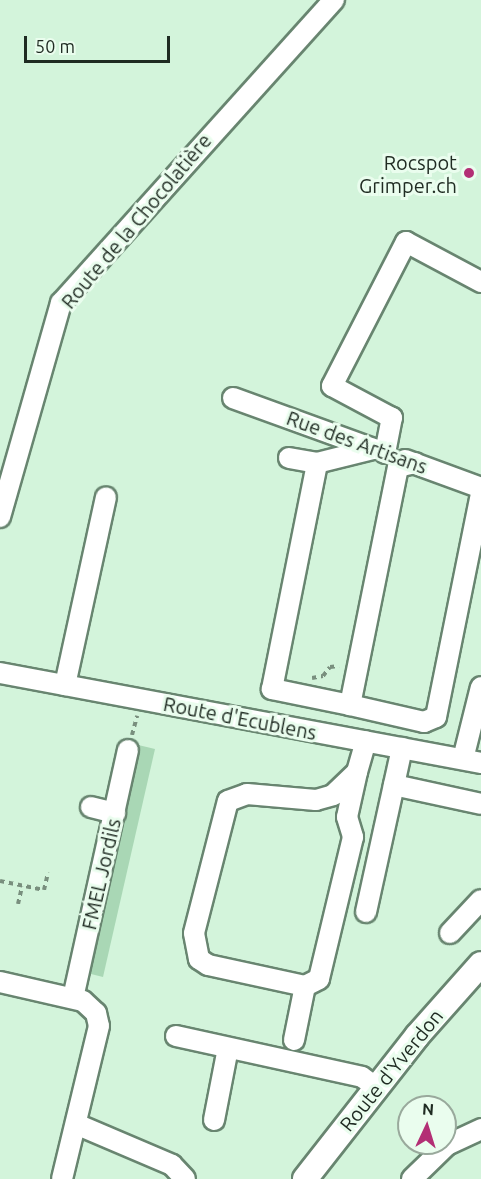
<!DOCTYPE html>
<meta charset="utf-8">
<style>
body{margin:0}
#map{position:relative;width:481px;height:1179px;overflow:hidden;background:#d3f4db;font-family:Ubuntu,sans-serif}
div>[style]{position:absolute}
.green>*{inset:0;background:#a9d7b5}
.path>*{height:4px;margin-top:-2px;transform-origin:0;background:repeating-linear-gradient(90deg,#798f7e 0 4.5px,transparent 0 9px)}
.roads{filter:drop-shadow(2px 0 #688570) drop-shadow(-2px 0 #688570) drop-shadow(0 2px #688570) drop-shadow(0 -2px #688570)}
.minor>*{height:20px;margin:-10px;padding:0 10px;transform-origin:10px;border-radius:10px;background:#fff}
.major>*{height:24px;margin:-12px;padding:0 12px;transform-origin:12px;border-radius:12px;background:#fff}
.dots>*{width:16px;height:16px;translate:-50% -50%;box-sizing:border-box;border:3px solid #eafdee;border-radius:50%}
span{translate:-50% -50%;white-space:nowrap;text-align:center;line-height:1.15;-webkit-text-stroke:6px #eafdee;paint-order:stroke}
.poi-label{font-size:20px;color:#1f2b22}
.right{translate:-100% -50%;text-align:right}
.street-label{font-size:20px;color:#1f2b22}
.north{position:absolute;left:397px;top:1095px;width:60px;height:60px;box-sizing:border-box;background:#eafdee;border:2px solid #99a99c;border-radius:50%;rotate:4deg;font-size:16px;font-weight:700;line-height:24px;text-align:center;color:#1f2b22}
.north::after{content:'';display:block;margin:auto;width:21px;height:27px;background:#b32f75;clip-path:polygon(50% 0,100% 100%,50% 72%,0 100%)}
.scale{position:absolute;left:24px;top:36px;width:146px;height:27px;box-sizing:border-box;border:3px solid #1f2b22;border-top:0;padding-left:8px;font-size:18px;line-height:21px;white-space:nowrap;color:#1f2b22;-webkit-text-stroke:4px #eafdee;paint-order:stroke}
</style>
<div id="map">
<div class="green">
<div style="clip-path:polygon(130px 743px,155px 749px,103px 977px,79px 971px)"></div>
</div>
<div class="path">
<div style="left:312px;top:678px;width:11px;rotate:-10deg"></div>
<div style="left:323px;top:676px;width:11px;rotate:-52deg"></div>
<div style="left:330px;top:667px;width:9px;rotate:-6deg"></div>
<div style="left:132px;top:735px;width:20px;rotate:-75deg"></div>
<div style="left:0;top:881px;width:45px;rotate:11.6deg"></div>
<div style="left:44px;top:890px;width:18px;rotate:-77deg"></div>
<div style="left:18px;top:904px;width:18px;rotate:-77deg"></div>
</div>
<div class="roads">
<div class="minor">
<div style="left:233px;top:398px;width:150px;rotate:19.9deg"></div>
<div style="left:385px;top:453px;width:36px;rotate:-79deg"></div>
<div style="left:392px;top:418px;width:68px;rotate:-151.9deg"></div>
<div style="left:332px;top:386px;width:162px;rotate:-62.8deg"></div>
<div style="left:406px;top:242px;width:85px;rotate:28.1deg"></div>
<div style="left:289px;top:458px;width:28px;rotate:10deg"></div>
<div style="left:405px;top:460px;width:81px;rotate:20.2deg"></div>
<div style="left:415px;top:463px;width:17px;rotate:167deg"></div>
<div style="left:398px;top:467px;width:243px;rotate:101.4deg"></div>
<div style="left:350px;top:705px;width:76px;rotate:12.9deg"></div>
<div style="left:424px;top:722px;width:13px;rotate:-23deg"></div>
<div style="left:436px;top:717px;width:228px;rotate:-78.6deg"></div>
<div style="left:0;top:517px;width:223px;rotate:-74.1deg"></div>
<div style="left:61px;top:303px;width:408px;rotate:-48deg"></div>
<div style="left:0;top:673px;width:489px;rotate:10.6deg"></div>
<div style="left:65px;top:685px;width:192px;rotate:-77.7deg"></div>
<div style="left:350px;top:705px;width:80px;rotate:-168.4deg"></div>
<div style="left:272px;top:689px;width:230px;rotate:-78.7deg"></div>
<div style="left:317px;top:463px;width:58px;rotate:-14deg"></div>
<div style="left:463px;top:759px;width:74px;rotate:-76deg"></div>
<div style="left:357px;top:772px;width:46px;rotate:102.5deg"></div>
<div style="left:347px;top:817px;width:21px;rotate:73deg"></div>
<div style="left:353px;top:837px;width:146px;rotate:103.5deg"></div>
<div style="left:319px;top:979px;width:16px;rotate:153deg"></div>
<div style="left:305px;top:986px;width:99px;rotate:-167.8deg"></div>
<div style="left:208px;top:965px;width:11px;rotate:-146deg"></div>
<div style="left:199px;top:959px;width:26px;rotate:-101deg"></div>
<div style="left:194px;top:933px;width:136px;rotate:-75.6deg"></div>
<div style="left:228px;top:801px;width:20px;rotate:-20deg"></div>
<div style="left:247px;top:794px;width:69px;rotate:5deg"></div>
<div style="left:316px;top:800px;width:18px;rotate:-16deg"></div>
<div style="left:333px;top:795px;width:33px;rotate:-44deg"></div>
<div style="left:357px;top:772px;width:32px;rotate:-74deg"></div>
<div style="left:394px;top:785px;width:89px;rotate:12.3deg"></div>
<div style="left:91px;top:807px;width:25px;rotate:14deg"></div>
<div style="left:366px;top:912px;width:168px;rotate:-77.6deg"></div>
<div style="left:450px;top:933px;width:45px;rotate:-46.8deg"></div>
<div style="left:0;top:982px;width:85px;rotate:12.9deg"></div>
<div style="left:83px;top:1001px;width:18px;rotate:43deg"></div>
<div style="left:96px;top:1013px;width:13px;rotate:77deg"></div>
<div style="left:99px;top:1026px;width:157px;rotate:103.6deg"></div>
<div style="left:73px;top:998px;width:254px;rotate:-77.5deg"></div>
<div style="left:176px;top:1036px;width:190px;rotate:12.4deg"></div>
<div style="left:362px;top:1077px;width:17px;rotate:36deg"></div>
<div style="left:294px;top:1040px;width:55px;rotate:-78.5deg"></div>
<div style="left:214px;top:1120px;width:73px;rotate:-79deg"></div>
<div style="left:76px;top:1124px;width:104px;rotate:23.1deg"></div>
<div style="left:172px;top:1165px;width:19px;rotate:47deg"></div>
<div style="left:412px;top:1179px;width:49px;rotate:-44.2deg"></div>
<div style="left:447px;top:1145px;width:38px;rotate:-25deg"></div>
</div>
<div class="major">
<div style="left:305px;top:1179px;width:182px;rotate:-51.9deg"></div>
<div style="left:417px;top:1036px;width:96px;rotate:-48.4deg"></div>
</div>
</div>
<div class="dots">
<div style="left:469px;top:173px;background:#b32f75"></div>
</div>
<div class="poi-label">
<span class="right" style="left:457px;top:174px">Rocspot<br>Grimper.ch</span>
</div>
<div class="street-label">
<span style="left:136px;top:221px;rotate:-50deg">Route de la Chocolatière</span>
<span style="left:357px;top:442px;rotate:20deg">Rue des Artisans</span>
<span style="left:240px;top:718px;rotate:11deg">Route d'Ecublens</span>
<span style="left:101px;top:874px;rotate:-77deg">FMEL Jordils</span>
<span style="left:391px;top:1070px;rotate:-51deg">Route d'Yverdon</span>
</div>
<div class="north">N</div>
<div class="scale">50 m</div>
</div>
